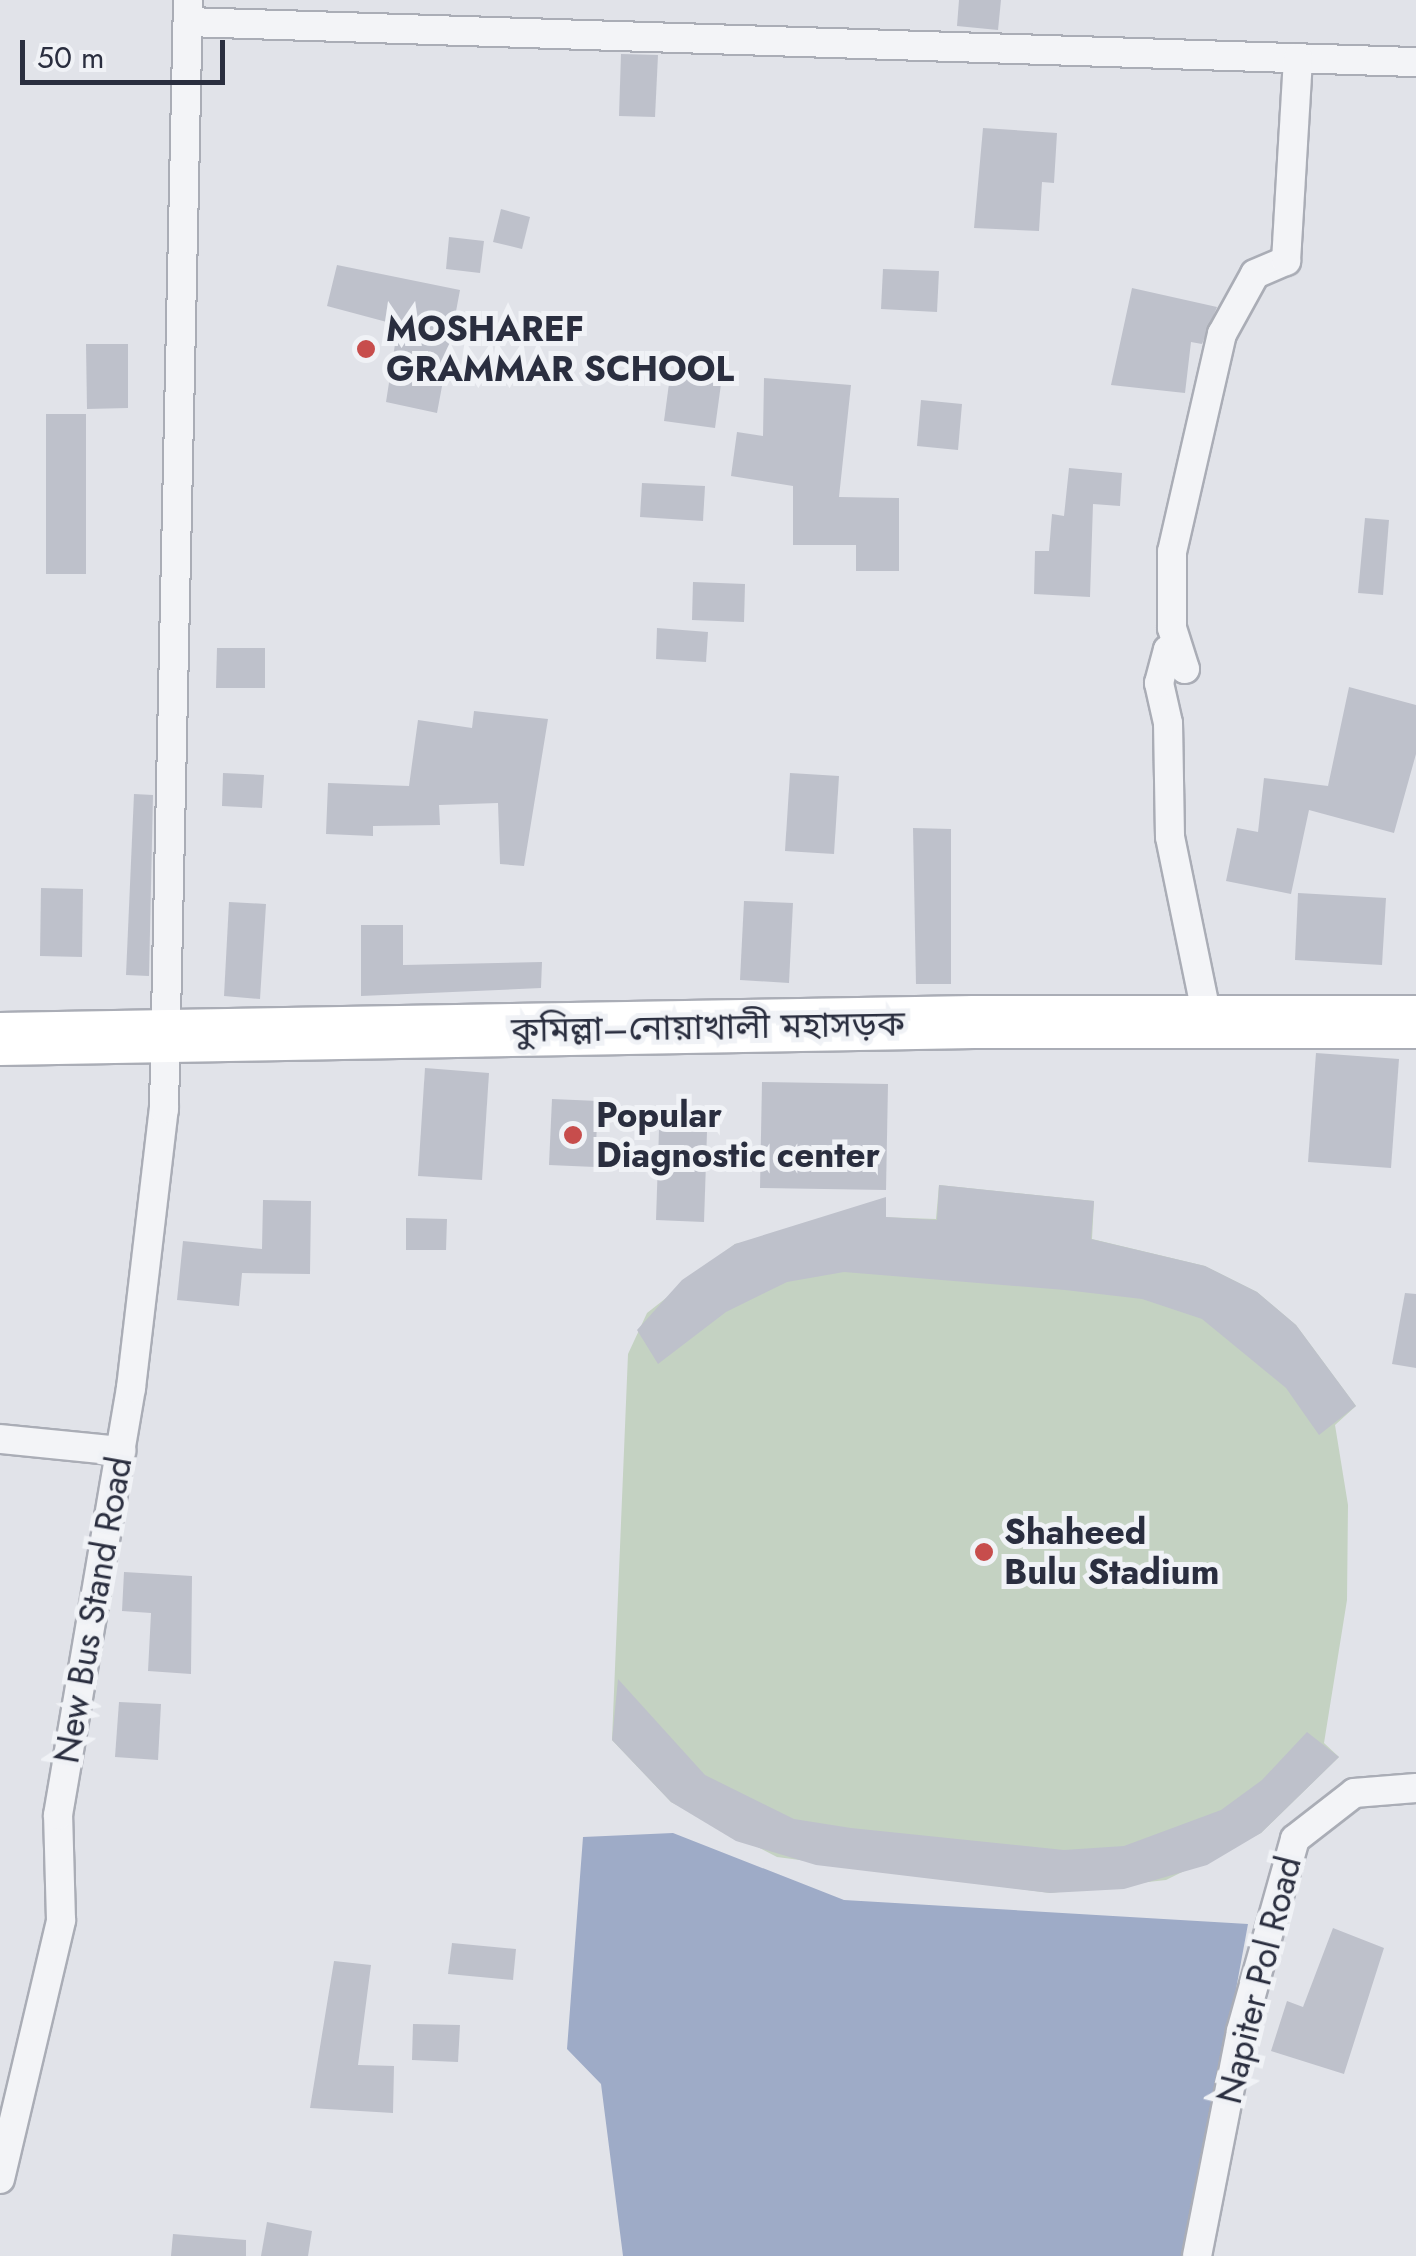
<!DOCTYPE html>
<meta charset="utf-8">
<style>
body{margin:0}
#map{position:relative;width:1416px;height:2256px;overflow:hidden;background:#e1e3e9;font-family:Jost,"Noto Sans Bengali",sans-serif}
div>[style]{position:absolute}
.green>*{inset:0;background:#c4d2c2}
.water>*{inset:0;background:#9eabc7}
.building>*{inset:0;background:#bec1cb}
.roads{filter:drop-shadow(2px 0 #aaadb6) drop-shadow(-2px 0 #aaadb6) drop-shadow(0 2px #aaadb6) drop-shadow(0 -2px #aaadb6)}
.street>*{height:28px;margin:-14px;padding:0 14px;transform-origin:14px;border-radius:14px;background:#f3f4f7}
.highway>*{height:52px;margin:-26px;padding:0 26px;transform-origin:26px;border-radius:26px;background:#fff}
.dots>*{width:28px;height:28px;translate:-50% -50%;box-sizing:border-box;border:5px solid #f0f2f6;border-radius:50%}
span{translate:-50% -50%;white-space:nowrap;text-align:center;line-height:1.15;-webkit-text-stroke:10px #f0f2f6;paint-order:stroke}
.poi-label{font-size:35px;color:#2a2e3f;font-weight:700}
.left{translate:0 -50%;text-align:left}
.street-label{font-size:35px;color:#2a2e3f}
.scale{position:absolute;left:20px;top:40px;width:205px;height:45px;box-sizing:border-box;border:5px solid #2a2e3f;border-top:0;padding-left:12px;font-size:30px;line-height:35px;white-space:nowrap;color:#2a2e3f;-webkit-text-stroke:8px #f0f2f6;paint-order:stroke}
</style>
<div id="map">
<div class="green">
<div style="clip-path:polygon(939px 1185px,1094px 1201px,1092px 1239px,1205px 1266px,1257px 1292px,1296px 1325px,1356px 1406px,1335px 1425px,1348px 1505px,1347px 1600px,1324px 1743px,1339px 1757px,1261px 1833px,1166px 1880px,1050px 1893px,777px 1857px,671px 1802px,612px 1740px,628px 1354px,647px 1313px,735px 1244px,879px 1217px,936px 1219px)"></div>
</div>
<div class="water">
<div style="clip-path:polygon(673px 1833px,844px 1900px,1248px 1924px,1187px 2256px,623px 2256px,601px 2084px,567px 2049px,583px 1837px)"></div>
</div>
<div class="building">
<div style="clip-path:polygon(959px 0,1001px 0,998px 30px,957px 26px)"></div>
<div style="clip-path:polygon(621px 54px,658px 55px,655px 117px,619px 116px)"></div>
<div style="clip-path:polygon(983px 128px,1057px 133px,1054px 183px,1042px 182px,1039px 231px,974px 228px)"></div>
<div style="clip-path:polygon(501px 209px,530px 217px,522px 249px,493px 242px)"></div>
<div style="clip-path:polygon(449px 237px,484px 241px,480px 273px,446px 269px)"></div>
<div style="clip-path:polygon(337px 265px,460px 290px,437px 413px,386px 402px,398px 325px,327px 306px)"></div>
<div style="clip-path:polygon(883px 269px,939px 271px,937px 312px,881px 309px)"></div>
<div style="clip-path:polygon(1132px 288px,1217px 307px,1202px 344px,1191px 342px,1185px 393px,1111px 385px)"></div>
<div style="clip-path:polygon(86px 344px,128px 344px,128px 408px,87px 409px)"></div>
<div style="clip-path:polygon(670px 376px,721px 384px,715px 428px,664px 421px)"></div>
<div style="clip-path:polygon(764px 378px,851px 385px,839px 497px,899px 498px,899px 571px,856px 571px,856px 545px,793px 545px,793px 486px,731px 476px,737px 432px,763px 436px)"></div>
<div style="clip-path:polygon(921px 400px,962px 404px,958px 450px,917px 446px)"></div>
<div style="clip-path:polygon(46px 414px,86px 414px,86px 574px,46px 574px)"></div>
<div style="clip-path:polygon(1069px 468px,1122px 473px,1120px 506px,1093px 504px,1090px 597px,1034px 594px,1035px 551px,1049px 551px,1052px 514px,1064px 516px)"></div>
<div style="clip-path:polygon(642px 483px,705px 486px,703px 521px,640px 517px)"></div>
<div style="clip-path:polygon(1365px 518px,1389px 520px,1383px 595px,1358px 593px)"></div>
<div style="clip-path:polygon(693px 582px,745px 584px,744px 622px,692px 620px)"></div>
<div style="clip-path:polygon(657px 628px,708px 632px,706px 662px,656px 659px)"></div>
<div style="clip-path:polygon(217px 648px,265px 648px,265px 688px,216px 688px)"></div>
<div style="clip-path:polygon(1349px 687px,1416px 705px,1416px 754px,1394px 833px,1309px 810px,1291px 894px,1226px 881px,1237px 828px,1258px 832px,1264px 778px,1328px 786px)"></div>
<div style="clip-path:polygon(474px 711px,548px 719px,524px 866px,500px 864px,498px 803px,439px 805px,440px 825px,373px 826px,373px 836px,326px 834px,328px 783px,409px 786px,418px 720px,472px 728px)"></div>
<div style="clip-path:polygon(223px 773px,264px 775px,262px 808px,222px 806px)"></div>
<div style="clip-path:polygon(790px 773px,839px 776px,834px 854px,785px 851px)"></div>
<div style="clip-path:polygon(134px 794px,153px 795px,149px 976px,126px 975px)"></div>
<div style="clip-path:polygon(913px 828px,951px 829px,951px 984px,916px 984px)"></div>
<div style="clip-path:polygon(41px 888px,83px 889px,82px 957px,40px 956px)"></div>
<div style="clip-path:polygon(1298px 893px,1386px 898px,1382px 965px,1295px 960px)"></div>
<div style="clip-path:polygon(744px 901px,793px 903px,789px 983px,740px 980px)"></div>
<div style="clip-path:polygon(229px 902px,266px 904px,260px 999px,224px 996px)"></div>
<div style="clip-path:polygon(361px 925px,403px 925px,403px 965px,542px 962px,541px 988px,361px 996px)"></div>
<div style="clip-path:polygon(1316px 1053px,1399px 1059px,1391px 1168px,1308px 1162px)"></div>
<div style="clip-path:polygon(425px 1068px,489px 1073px,482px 1180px,418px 1176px)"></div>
<div style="clip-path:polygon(762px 1082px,888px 1084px,886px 1190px,760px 1188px)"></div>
<div style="clip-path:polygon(552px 1099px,598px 1101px,595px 1167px,549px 1165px)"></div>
<div style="clip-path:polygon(659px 1130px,707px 1132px,704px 1222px,656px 1220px)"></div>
<div style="clip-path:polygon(939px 1185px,1094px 1201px,1091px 1239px,1205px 1266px,1257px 1292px,1296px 1325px,1356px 1406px,1319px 1435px,1286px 1388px,1202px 1319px,1142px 1299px,1065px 1290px,844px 1272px,787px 1282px,726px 1312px,658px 1364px,637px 1330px,682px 1280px,735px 1244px,886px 1197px,886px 1217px,937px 1220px)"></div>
<div style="clip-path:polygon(263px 1200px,311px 1201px,310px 1274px,242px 1273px,239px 1306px,177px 1300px,183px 1241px,262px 1249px)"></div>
<div style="clip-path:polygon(406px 1218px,447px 1219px,446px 1250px,406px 1250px)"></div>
<div style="clip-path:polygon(1405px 1293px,1416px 1294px,1416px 1368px,1392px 1364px)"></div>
<div style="clip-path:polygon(124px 1572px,192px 1576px,191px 1674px,148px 1671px,151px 1613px,122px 1611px)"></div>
<div style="clip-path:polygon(618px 1679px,705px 1775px,794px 1819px,851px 1828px,1064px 1850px,1124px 1846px,1221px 1810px,1262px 1780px,1307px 1732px,1339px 1757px,1261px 1833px,1207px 1865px,1124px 1889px,1050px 1893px,816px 1865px,736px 1841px,671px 1802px,612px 1740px)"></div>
<div style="clip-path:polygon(119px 1702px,161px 1704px,158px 1760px,115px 1757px)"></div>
<div style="clip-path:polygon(1333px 1928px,1384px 1948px,1344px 2074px,1271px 2051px,1287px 2001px,1303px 2007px)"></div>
<div style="clip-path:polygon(452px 1943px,516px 1949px,513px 1980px,448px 1974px)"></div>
<div style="clip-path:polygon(334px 1961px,371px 1965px,358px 2065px,394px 2066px,393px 2113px,310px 2108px)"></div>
<div style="clip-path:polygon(413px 2024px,460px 2025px,458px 2062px,412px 2060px)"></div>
<div style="clip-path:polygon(267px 2222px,312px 2231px,308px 2256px,261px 2256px)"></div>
<div style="clip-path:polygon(173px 2234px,246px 2240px,246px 2256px,171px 2256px)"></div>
</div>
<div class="roads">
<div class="street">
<div style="left:188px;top:22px;width:1229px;rotate:1.87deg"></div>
<div style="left:1208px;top:1022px;width:189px;rotate:-101.6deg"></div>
<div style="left:1170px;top:837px;width:114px;rotate:-91deg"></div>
<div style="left:1168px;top:723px;width:41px;rotate:-102.7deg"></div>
<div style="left:1159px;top:683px;width:34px;rotate:-75deg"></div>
<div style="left:1168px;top:650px;width:25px;rotate:48deg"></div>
<div style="left:1185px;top:669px;width:43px;rotate:-107.6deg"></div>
<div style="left:1172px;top:628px;width:76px;rotate:-90deg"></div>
<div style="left:1172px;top:552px;width:224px;rotate:-77.1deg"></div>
<div style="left:1222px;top:334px;width:68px;rotate:-61.2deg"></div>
<div style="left:1255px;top:274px;width:34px;rotate:-23deg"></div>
<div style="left:1286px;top:261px;width:203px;rotate:-86.6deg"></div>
<div style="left:0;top:1439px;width:122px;rotate:5.7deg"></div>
<div style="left:0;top:2179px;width:266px;rotate:-76.7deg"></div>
<div style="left:61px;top:1920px;width:105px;rotate:-91.6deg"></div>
<div style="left:58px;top:1815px;width:433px;rotate:-80.3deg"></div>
<div style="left:131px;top:1388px;width:281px;rotate:-83.3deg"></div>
<div style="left:164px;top:1109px;width:1109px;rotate:-88.76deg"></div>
<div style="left:1197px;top:2256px;width:229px;rotate:-78.9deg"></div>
<div style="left:1241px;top:2031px;width:199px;rotate:-74.3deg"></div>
<div style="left:1295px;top:1839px;width:75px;rotate:-37.9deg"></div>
<div style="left:1354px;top:1793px;width:62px;rotate:-4.6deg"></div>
</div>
<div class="highway">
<div style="left:0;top:1039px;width:974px;rotate:-1deg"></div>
<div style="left:974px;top:1022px;width:442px"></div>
</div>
</div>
<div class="dots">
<div style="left:366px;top:349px;background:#c74d4c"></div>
<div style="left:573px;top:1135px;background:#c74d4c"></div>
<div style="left:984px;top:1552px;background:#c74d4c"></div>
</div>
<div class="poi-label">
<span class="left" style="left:386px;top:349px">MOSHAREF<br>GRAMMAR SCHOOL</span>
<span class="left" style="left:596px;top:1135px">Popular<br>Diagnostic center</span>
<span class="left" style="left:1004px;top:1552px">Shaheed<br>Bulu Stadium</span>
</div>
<div class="street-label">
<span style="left:708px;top:1027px;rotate:-1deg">কুমিল্লা–নোয়াখালী মহাসড়ক</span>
<span style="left:93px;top:1610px;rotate:-80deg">New Bus Stand Road</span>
<span style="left:1259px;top:1980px;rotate:-76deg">Napiter Pol Road</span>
</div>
<div class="scale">50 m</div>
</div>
